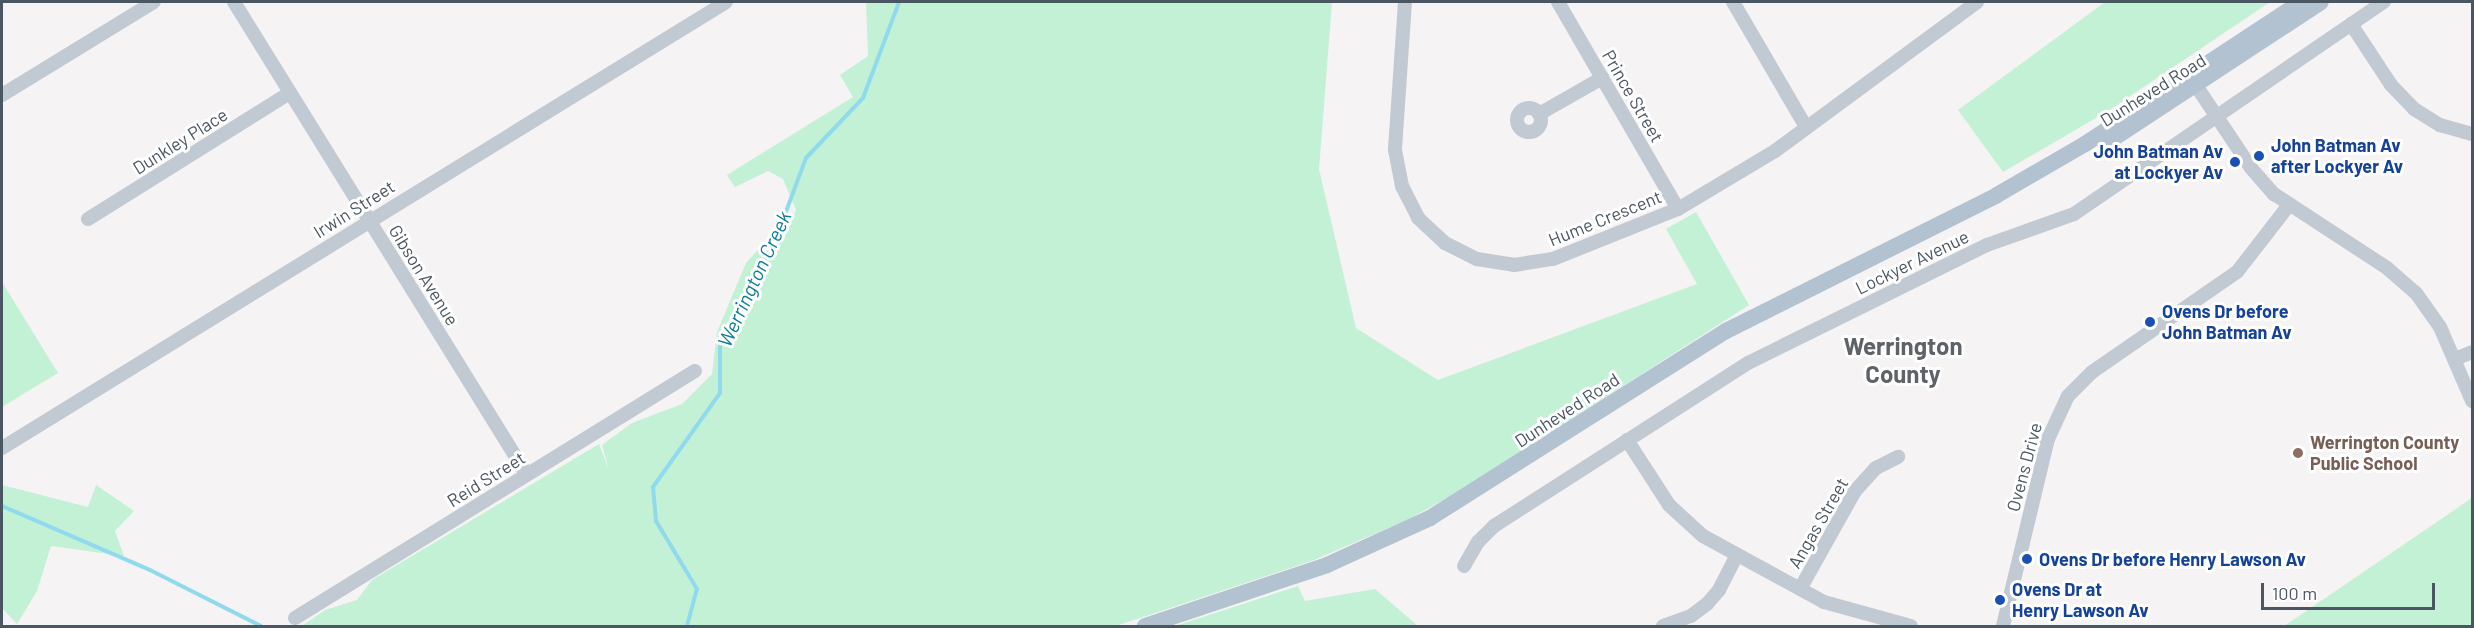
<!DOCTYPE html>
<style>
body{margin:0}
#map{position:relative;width:2474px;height:628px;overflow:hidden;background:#f5f3f3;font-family:Barlow,sans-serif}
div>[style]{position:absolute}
.green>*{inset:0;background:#c3f1d5}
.stream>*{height:4px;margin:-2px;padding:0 2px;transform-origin:2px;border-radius:2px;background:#90daee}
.minor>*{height:14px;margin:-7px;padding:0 7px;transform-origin:7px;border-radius:7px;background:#c1cad2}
.minor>.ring{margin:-7px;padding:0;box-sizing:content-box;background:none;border:14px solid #c1cad2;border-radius:50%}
.major>*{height:16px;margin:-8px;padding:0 8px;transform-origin:8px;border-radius:8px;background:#b3c2d1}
.dots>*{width:16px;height:16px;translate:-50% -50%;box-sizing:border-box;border:3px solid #fff;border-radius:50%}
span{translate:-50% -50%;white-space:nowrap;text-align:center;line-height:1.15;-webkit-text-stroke:6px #fff;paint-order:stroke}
.street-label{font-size:18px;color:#4a5661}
.transit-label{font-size:18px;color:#164399;font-weight:700}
.left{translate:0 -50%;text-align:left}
.right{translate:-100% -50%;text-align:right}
.education-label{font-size:18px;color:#785e54;font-weight:700}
.water-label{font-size:20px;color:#0c7c9b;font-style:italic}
.district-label{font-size:24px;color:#5f6368;font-weight:700}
.frame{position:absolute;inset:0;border:3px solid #4a5661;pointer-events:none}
.scale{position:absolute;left:2261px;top:583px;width:174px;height:27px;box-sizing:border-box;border:3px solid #4a5661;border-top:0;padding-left:8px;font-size:18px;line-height:21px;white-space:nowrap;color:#4a5661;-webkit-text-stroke:4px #fff;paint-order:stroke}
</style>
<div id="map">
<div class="green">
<div style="clip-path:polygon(866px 2px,1332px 2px,1319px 169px,1356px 328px,1438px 380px,1697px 284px,1666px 229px,1696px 212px,1749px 305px,1465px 488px,1409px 519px,1314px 560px,1116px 626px,302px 626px,325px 610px,357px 600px,372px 580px,599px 444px,609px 470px,602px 445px,632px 423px,682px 404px,712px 374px,717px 332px,746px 263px,764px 243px,785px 236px,796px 210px,783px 179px,768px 171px,735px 187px,727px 175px,853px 97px,840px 75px,868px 56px)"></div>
<div style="clip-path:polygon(2105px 2px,2270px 2px,2108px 111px,2003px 172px,1958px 110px)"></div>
<div style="clip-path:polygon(2px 282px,58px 373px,2px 407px)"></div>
<div style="clip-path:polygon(2px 485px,88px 507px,96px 485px,134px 511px,115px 531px,124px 556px,51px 546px,37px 591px,17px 624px,2px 608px)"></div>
<div style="clip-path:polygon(2472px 498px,2472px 626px,2284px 626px)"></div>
<div style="clip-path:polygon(1298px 586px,1305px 601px,1375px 589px,1418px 626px,1175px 626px)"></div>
</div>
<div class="stream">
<div style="left:2px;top:506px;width:161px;rotate:23.4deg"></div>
<div style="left:150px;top:570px;width:124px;rotate:26.8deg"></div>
<div style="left:687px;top:626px;width:38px;rotate:-75deg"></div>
<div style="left:697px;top:589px;width:79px;rotate:-121.1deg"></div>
<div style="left:656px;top:521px;width:34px;rotate:-95deg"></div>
<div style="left:653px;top:487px;width:115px;rotate:-54.5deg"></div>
<div style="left:720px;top:393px;width:46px;rotate:-90deg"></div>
<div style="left:720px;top:347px;width:76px;rotate:-65.1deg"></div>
<div style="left:752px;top:278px;width:37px;rotate:-56deg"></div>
<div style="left:773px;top:247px;width:95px;rotate:-69.7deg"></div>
<div style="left:806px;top:158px;width:83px;rotate:-46.5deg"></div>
<div style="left:863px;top:98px;width:103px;rotate:-69.4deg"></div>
</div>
<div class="minor">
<div style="left:234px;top:2px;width:556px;rotate:58.22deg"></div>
<div style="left:1405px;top:2px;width:148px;rotate:93.9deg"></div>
<div style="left:1395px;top:150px;width:37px;rotate:79deg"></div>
<div style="left:1402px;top:186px;width:36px;rotate:63deg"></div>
<div style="left:1418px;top:218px;width:37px;rotate:43deg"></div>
<div style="left:1445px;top:243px;width:36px;rotate:27deg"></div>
<div style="left:1477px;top:259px;width:37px;rotate:9deg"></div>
<div style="left:1514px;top:265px;width:39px;rotate:-9deg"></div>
<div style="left:1553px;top:259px;width:135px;rotate:-21.8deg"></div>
<div style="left:1678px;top:209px;width:113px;rotate:-30.9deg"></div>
<div style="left:1775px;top:151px;width:251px;rotate:-36.4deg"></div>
<div style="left:1558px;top:2px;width:239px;rotate:59.9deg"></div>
<div style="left:1733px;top:2px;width:145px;rotate:59.7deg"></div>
<div style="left:2351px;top:24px;width:73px;rotate:56.7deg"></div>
<div style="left:2391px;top:85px;width:33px;rotate:46deg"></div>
<div style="left:2414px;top:109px;width:31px;rotate:32deg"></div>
<div style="left:2440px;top:125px;width:33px;rotate:16deg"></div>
<div style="left:2197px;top:87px;width:97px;rotate:56.3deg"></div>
<div style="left:2251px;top:168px;width:35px;rotate:49deg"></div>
<div style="left:2274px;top:194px;width:135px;rotate:33.2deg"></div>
<div style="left:2387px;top:268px;width:38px;rotate:41deg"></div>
<div style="left:2416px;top:293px;width:42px;rotate:54.8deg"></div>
<div style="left:2440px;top:327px;width:81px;rotate:66.6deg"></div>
<div style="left:2px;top:95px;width:178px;rotate:-31.5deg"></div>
<div class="ring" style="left:1517px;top:108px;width:10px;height:10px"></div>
<div style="left:1539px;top:114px;width:73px;rotate:-29.7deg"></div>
<div style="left:88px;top:219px;width:238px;rotate:-32deg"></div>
<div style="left:2455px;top:359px;width:18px;rotate:-22deg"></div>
<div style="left:1627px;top:440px;width:77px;rotate:57.1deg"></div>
<div style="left:1669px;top:505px;width:46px;rotate:42.4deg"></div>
<div style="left:1703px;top:536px;width:138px;rotate:28.6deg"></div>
<div style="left:1824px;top:602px;width:90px;rotate:15.4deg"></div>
<div style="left:2px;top:448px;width:850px;rotate:-31.63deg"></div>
<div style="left:1464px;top:566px;width:28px;rotate:-60deg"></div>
<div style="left:1478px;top:542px;width:23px;rotate:-45deg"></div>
<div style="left:1494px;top:526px;width:302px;rotate:-32.7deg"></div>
<div style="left:1748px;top:363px;width:267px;rotate:-26.3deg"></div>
<div style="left:1987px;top:245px;width:92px;rotate:-19.6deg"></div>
<div style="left:2074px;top:214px;width:376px;rotate:-34.4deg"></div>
<div style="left:1800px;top:589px;width:112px;rotate:-60.7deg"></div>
<div style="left:1855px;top:491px;width:31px;rotate:-48deg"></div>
<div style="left:1876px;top:468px;width:25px;rotate:-27deg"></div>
<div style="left:295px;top:618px;width:470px;rotate:-31.7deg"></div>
<div style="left:1663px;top:626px;width:30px;rotate:-20deg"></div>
<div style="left:1691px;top:616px;width:20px;rotate:-37deg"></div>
<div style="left:1707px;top:604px;width:18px;rotate:-49deg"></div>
<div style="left:1719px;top:590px;width:38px;rotate:-63deg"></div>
<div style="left:2003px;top:626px;width:192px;rotate:-76.5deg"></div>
<div style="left:2048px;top:439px;width:47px;rotate:-65.1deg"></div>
<div style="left:2068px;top:396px;width:34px;rotate:-45deg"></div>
<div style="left:2092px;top:372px;width:176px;rotate:-34.6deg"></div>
<div style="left:2237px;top:272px;width:85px;rotate:-52.2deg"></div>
</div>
<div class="major">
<div style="left:2105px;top:144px;width:258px;rotate:-33.3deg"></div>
<div style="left:1145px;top:626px;width:192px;rotate:-18.5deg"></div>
<div style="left:1327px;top:565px;width:113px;rotate:-24.5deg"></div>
<div style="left:1430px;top:518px;width:350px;rotate:-32.3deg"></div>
<div style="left:1726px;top:331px;width:303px;rotate:-26.6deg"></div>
<div style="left:1997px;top:195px;width:102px;rotate:-30.1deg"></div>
<div style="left:2085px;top:144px;width:258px;rotate:-33.3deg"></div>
</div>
<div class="dots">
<div style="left:2259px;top:156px;background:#1a4fb4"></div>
<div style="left:2235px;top:162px;background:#1a4fb4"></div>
<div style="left:2150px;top:322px;background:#1a4fb4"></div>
<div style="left:2298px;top:453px;background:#8d6e63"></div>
<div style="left:2027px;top:559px;background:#1a4fb4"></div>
<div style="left:2000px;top:600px;background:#1a4fb4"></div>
</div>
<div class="street-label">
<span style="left:2153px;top:90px;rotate:-32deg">Dunheved Road</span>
<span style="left:1633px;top:96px;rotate:60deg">Prince Street</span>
<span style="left:180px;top:141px;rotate:-32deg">Dunkley Place</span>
<span style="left:354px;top:209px;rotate:-32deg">Irwin Street</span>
<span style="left:1605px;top:218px;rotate:-22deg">Hume Crescent</span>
<span style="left:1912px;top:262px;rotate:-26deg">Lockyer Avenue</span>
<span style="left:424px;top:275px;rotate:58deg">Gibson Avenue</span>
<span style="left:1567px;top:410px;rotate:-33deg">Dunheved Road</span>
<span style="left:2024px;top:467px;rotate:-75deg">Ovens Drive</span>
<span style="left:486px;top:479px;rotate:-32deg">Reid Street</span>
<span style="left:1818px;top:523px;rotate:-60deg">Angas Street</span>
</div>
<div class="transit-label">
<span class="left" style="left:2271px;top:156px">John Batman Av<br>after Lockyer Av</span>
<span class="right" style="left:2223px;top:162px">John Batman Av<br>at Lockyer Av</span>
<span class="left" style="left:2162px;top:322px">Ovens Dr before<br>John Batman Av</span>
<span class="left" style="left:2039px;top:559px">Ovens Dr before Henry Lawson Av</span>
<span class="left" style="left:2012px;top:600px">Ovens Dr at<br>Henry Lawson Av</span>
</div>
<div class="education-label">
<span class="left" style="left:2310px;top:453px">Werrington County<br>Public School</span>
</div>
<div class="water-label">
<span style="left:754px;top:279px;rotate:-65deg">Werrington Creek</span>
</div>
<div class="district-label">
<span style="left:1903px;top:360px">Werrington<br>County</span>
</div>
<div class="frame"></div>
<div class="scale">100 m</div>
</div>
